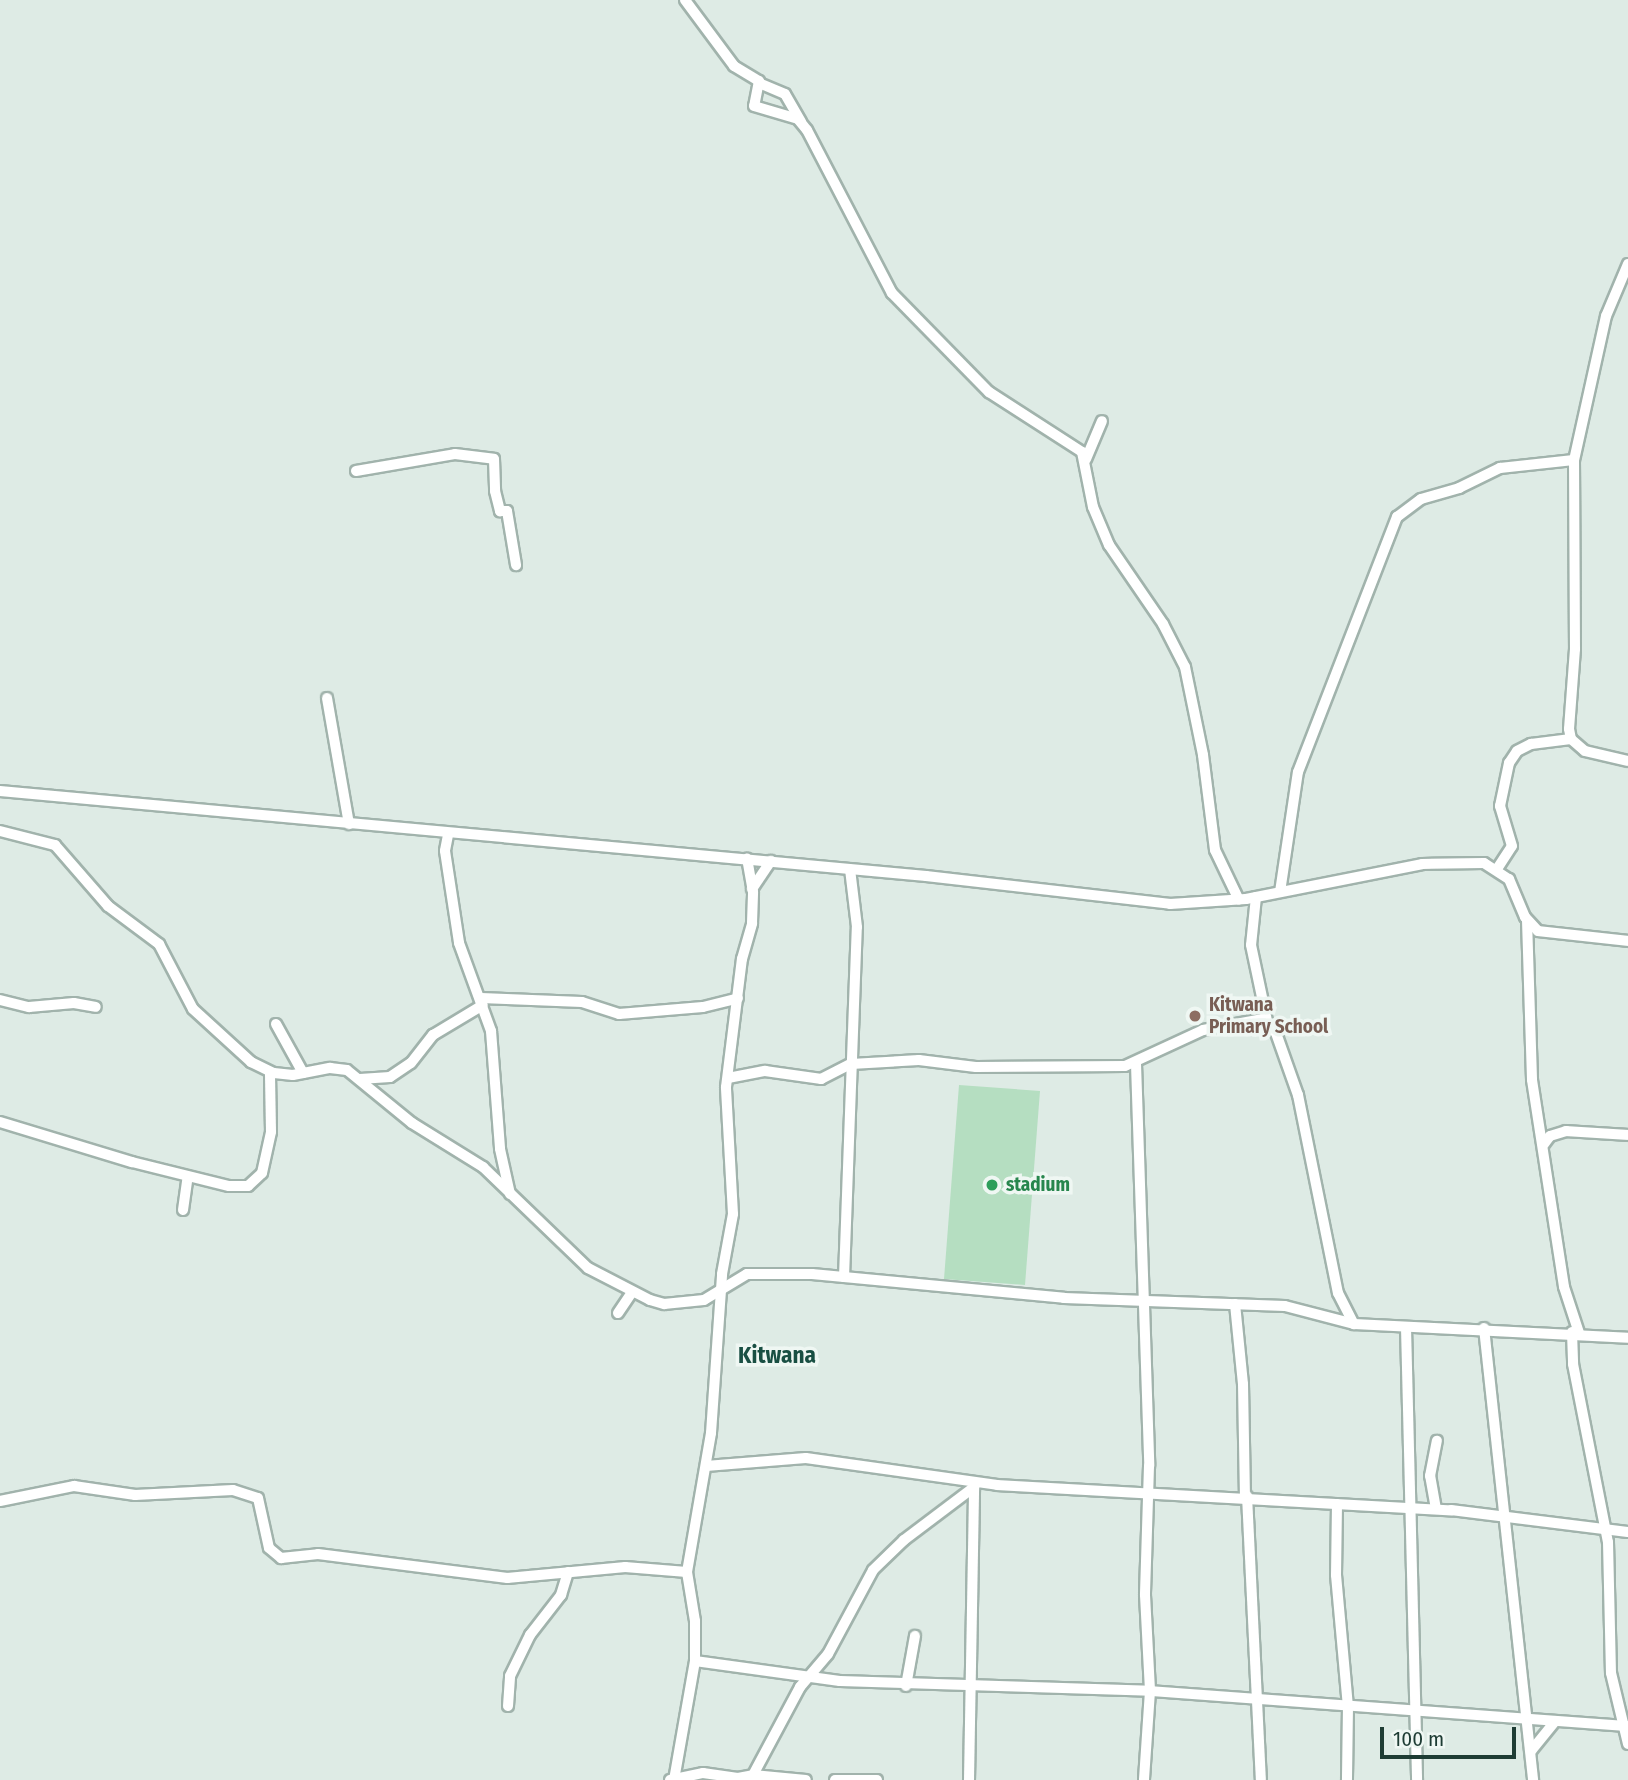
<!DOCTYPE html>
<style>
body{margin:0}
#map{position:relative;width:1628px;height:1780px;overflow:hidden;background:#deebe5;font-family:"Fira Sans Condensed",sans-serif}
div>[style]{position:absolute}
.green>*{inset:0;background:#b5dec1}
.roads{filter:drop-shadow(2px 0 #a1b3ac) drop-shadow(-2px 0 #a1b3ac) drop-shadow(0 2px #a1b3ac) drop-shadow(0 -2px #a1b3ac)}
.street>*{height:10px;margin:-5px;padding:0 5px;transform-origin:5px;border-radius:5px;background:#fff}
.dots>*{width:19px;height:19px;translate:-50% -50%;box-sizing:border-box;border:4px solid #eff7f3;border-radius:50%}
span{translate:-50% -50%;white-space:nowrap;text-align:center;line-height:1.15;-webkit-text-stroke:7px #eff7f3;paint-order:stroke}
.education-label{font-size:19px;color:#785e54;font-weight:700}
.left{translate:0 -50%;text-align:left}
.leisure-label{font-size:19px;color:#27864d;font-weight:700}
.quarter-label{font-size:23px;color:#194f43;font-weight:700}
.scale{position:absolute;left:1380px;top:1727px;width:136px;height:32px;box-sizing:border-box;border:4px solid #1e3c34;border-top:0;padding-left:9px;font-size:21px;line-height:24px;white-space:nowrap;color:#1e3c34;-webkit-text-stroke:5px #eff7f3;paint-order:stroke}
</style>
<div id="map">
<div class="green">
<div style="clip-path:polygon(959px 1085px,1040px 1091px,1025px 1285px,944px 1279px)"></div>
</div>
<div class="roads">
<div class="street">
<div style="left:685px;top:0;width:82px;rotate:53.4deg"></div>
<div style="left:734px;top:66px;width:29px;rotate:31deg"></div>
<div style="left:759px;top:81px;width:25px;rotate:101deg"></div>
<div style="left:754px;top:106px;width:46px;rotate:16.5deg"></div>
<div style="left:798px;top:119px;width:14px;rotate:51deg"></div>
<div style="left:807px;top:130px;width:184px;rotate:62.5deg"></div>
<div style="left:892px;top:293px;width:139px;rotate:45.6deg"></div>
<div style="left:989px;top:392px;width:111px;rotate:32.8deg"></div>
<div style="left:1082px;top:452px;width:56px;rotate:78.7deg"></div>
<div style="left:1093px;top:507px;width:41px;rotate:67.2deg"></div>
<div style="left:1109px;top:545px;width:96px;rotate:55.6deg"></div>
<div style="left:1163px;top:624px;width:48px;rotate:62.9deg"></div>
<div style="left:1185px;top:667px;width:90px;rotate:78.4deg"></div>
<div style="left:1203px;top:755px;width:96px;rotate:82.8deg"></div>
<div style="left:1215px;top:850px;width:55px;rotate:64.4deg"></div>
<div style="left:759px;top:83px;width:28px;rotate:23deg"></div>
<div style="left:785px;top:94px;width:32px;rotate:60deg"></div>
<div style="left:1628px;top:264px;width:56px;rotate:112.9deg"></div>
<div style="left:1606px;top:316px;width:148px;rotate:102.5deg"></div>
<div style="left:1574px;top:460px;width:189px;rotate:89.7deg"></div>
<div style="left:1575px;top:649px;width:80px;rotate:94.3deg"></div>
<div style="left:1569px;top:729px;width:10px;rotate:79deg"></div>
<div style="left:1571px;top:739px;width:18px;rotate:41deg"></div>
<div style="left:1585px;top:751px;width:44px;rotate:13.1deg"></div>
<div style="left:1086px;top:459px;width:41px;rotate:-67.2deg"></div>
<div style="left:356px;top:471px;width:100px;rotate:-9.7deg"></div>
<div style="left:455px;top:454px;width:39px;rotate:7deg"></div>
<div style="left:494px;top:459px;width:32px;rotate:88deg"></div>
<div style="left:495px;top:491px;width:21px;rotate:76deg"></div>
<div style="left:500px;top:511px;width:7px"></div>
<div style="left:507px;top:511px;width:55px;rotate:80.5deg"></div>
<div style="left:327px;top:698px;width:128px;rotate:80.1deg"></div>
<div style="left:0;top:791px;width:930px;rotate:5.24deg"></div>
<div style="left:926px;top:876px;width:246px;rotate:6.5deg"></div>
<div style="left:1170px;top:904px;width:76px;rotate:-3.8deg"></div>
<div style="left:1246px;top:899px;width:179px;rotate:-11.2deg"></div>
<div style="left:1422px;top:864px;width:62px;rotate:-0.9deg"></div>
<div style="left:1484px;top:863px;width:30px;rotate:33deg"></div>
<div style="left:1509px;top:879px;width:41px;rotate:67.2deg"></div>
<div style="left:1525px;top:917px;width:19px;rotate:47deg"></div>
<div style="left:1538px;top:931px;width:91px;rotate:6.3deg"></div>
<div style="left:0;top:831px;width:57px;rotate:14.3deg"></div>
<div style="left:55px;top:845px;width:81px;rotate:49deg"></div>
<div style="left:108px;top:906px;width:64px;rotate:36.7deg"></div>
<div style="left:159px;top:944px;width:73px;rotate:62.4deg"></div>
<div style="left:193px;top:1009px;width:79px;rotate:42.4deg"></div>
<div style="left:251px;top:1062px;width:25px;rotate:26deg"></div>
<div style="left:274px;top:1073px;width:19px;rotate:6deg"></div>
<div style="left:293px;top:1075px;width:38px;rotate:-11deg"></div>
<div style="left:330px;top:1068px;width:17px;rotate:7deg"></div>
<div style="left:347px;top:1070px;width:84px;rotate:39.2deg"></div>
<div style="left:412px;top:1123px;width:84px;rotate:31.8deg"></div>
<div style="left:483px;top:1167px;width:146px;rotate:43.9deg"></div>
<div style="left:588px;top:1268px;width:70px;rotate:27.3deg"></div>
<div style="left:650px;top:1300px;width:15px;rotate:16deg"></div>
<div style="left:664px;top:1304px;width:40px;rotate:-5.7deg"></div>
<div style="left:704px;top:1300px;width:50px;rotate:-31.2deg"></div>
<div style="left:747px;top:1274px;width:65px"></div>
<div style="left:812px;top:1274px;width:253px;rotate:5.4deg"></div>
<div style="left:1064px;top:1298px;width:221px;rotate:2.1deg"></div>
<div style="left:1285px;top:1306px;width:71px;rotate:14.6deg"></div>
<div style="left:1354px;top:1324px;width:274px;rotate:2.9deg"></div>
<div style="left:448px;top:835px;width:16px;rotate:101deg"></div>
<div style="left:445px;top:851px;width:93px;rotate:81.3deg"></div>
<div style="left:459px;top:943px;width:94px;rotate:70deg"></div>
<div style="left:491px;top:1031px;width:118px;rotate:85.6deg"></div>
<div style="left:500px;top:1149px;width:46px;rotate:77.5deg"></div>
<div style="left:1497px;top:869px;width:27px;rotate:-57deg"></div>
<div style="left:1512px;top:846px;width:42px;rotate:-106.7deg"></div>
<div style="left:1500px;top:806px;width:44px;rotate:-78.2deg"></div>
<div style="left:1509px;top:763px;width:14px;rotate:-56deg"></div>
<div style="left:1517px;top:751px;width:16px;rotate:-27deg"></div>
<div style="left:1531px;top:744px;width:40px;rotate:-7.1deg"></div>
<div style="left:752px;top:889px;width:34px;rotate:-56deg"></div>
<div style="left:1280px;top:892px;width:121px;rotate:-81.5deg"></div>
<div style="left:1298px;top:772px;width:274px;rotate:-68.8deg"></div>
<div style="left:1397px;top:517px;width:30px;rotate:-37deg"></div>
<div style="left:1421px;top:499px;width:40px;rotate:-16deg"></div>
<div style="left:1459px;top:488px;width:46px;rotate:-26deg"></div>
<div style="left:1500px;top:468px;width:74px;rotate:-6.2deg"></div>
<div style="left:1256px;top:897px;width:48px;rotate:95.9deg"></div>
<div style="left:1251px;top:945px;width:78px;rotate:78.1deg"></div>
<div style="left:1527px;top:920px;width:160px;rotate:88.2deg"></div>
<div style="left:1532px;top:1080px;width:209px;rotate:81.2deg"></div>
<div style="left:1564px;top:1287px;width:48px;rotate:71.9deg"></div>
<div style="left:481px;top:998px;width:101px;rotate:2.3deg"></div>
<div style="left:582px;top:1002px;width:39px;rotate:18deg"></div>
<div style="left:619px;top:1014px;width:84px;rotate:-4.8deg"></div>
<div style="left:703px;top:1007px;width:36px;rotate:-14deg"></div>
<div style="left:0;top:1000px;width:30px;rotate:14deg"></div>
<div style="left:29px;top:1007px;width:45px;rotate:-5.1deg"></div>
<div style="left:74px;top:1003px;width:22px;rotate:10deg"></div>
<div style="left:276px;top:1024px;width:56px;rotate:61.1deg"></div>
<div style="left:1136px;top:1064px;width:402px;rotate:88.1deg"></div>
<div style="left:1149px;top:1466px;width:129px;rotate:91.8deg"></div>
<div style="left:1145px;top:1595px;width:96px;rotate:87deg"></div>
<div style="left:1150px;top:1691px;width:89px;rotate:93.9deg"></div>
<div style="left:728px;top:1078px;width:38px;rotate:-11deg"></div>
<div style="left:765px;top:1071px;width:57px;rotate:8.1deg"></div>
<div style="left:821px;top:1079px;width:34px;rotate:-27deg"></div>
<div style="left:851px;top:1064px;width:68px;rotate:-3.4deg"></div>
<div style="left:919px;top:1060px;width:57px;rotate:7deg"></div>
<div style="left:976px;top:1067px;width:149px;rotate:-0.4deg"></div>
<div style="left:1125px;top:1066px;width:86px;rotate:-24.8deg"></div>
<div style="left:1203px;top:1030px;width:61px;rotate:-10.4deg"></div>
<div style="left:1263px;top:1019px;width:19px;rotate:47deg"></div>
<div style="left:1276px;top:1033px;width:66px;rotate:70.5deg"></div>
<div style="left:1298px;top:1095px;width:202px;rotate:78.6deg"></div>
<div style="left:1338px;top:1293px;width:35px;rotate:63deg"></div>
<div style="left:360px;top:1079px;width:30px;rotate:-4deg"></div>
<div style="left:390px;top:1077px;width:25px;rotate:-34deg"></div>
<div style="left:411px;top:1063px;width:36px;rotate:-52deg"></div>
<div style="left:433px;top:1035px;width:58px;rotate:-31deg"></div>
<div style="left:0;top:1122px;width:138px;rotate:16.9deg"></div>
<div style="left:132px;top:1162px;width:100px;rotate:13.9deg"></div>
<div style="left:229px;top:1186px;width:19px"></div>
<div style="left:248px;top:1186px;width:19px;rotate:-43deg"></div>
<div style="left:262px;top:1173px;width:42px;rotate:-77.6deg"></div>
<div style="left:271px;top:1132px;width:60px;rotate:-91deg"></div>
<div style="left:1544px;top:1144px;width:10px;rotate:-53deg"></div>
<div style="left:1550px;top:1136px;width:17px;rotate:-17deg"></div>
<div style="left:1566px;top:1131px;width:62px;rotate:3.7deg"></div>
<div style="left:183px;top:1210px;width:34px;rotate:-82deg"></div>
<div style="left:844px;top:1277px;width:350px;rotate:-87.9deg"></div>
<div style="left:857px;top:927px;width:58px;rotate:-96.9deg"></div>
<div style="left:1235px;top:1304px;width:80px;rotate:84.3deg"></div>
<div style="left:1243px;top:1384px;width:112px;rotate:89deg"></div>
<div style="left:618px;top:1313px;width:25px;rotate:-56deg"></div>
<div style="left:1406px;top:1327px;width:453px;rotate:88.6deg"></div>
<div style="left:1484px;top:1328px;width:455px;rotate:83.8deg"></div>
<div style="left:1572px;top:1332px;width:32px;rotate:88deg"></div>
<div style="left:1573px;top:1364px;width:181px;rotate:78.9deg"></div>
<div style="left:1608px;top:1542px;width:131px;rotate:88.7deg"></div>
<div style="left:1611px;top:1673px;width:73px;rotate:76.5deg"></div>
<div style="left:706px;top:1466px;width:100px;rotate:-4.6deg"></div>
<div style="left:806px;top:1458px;width:193px;rotate:8deg"></div>
<div style="left:997px;top:1485px;width:455px;rotate:3.2deg"></div>
<div style="left:1451px;top:1510px;width:178px;rotate:7.1deg"></div>
<div style="left:1247px;top:1496px;width:284px;rotate:87.2deg"></div>
<div style="left:0;top:1501px;width:76px;rotate:-11.5deg"></div>
<div style="left:74px;top:1486px;width:62px;rotate:8.4deg"></div>
<div style="left:135px;top:1495px;width:98px;rotate:-2.9deg"></div>
<div style="left:233px;top:1490px;width:26px;rotate:18deg"></div>
<div style="left:258px;top:1498px;width:51px;rotate:77.6deg"></div>
<div style="left:269px;top:1548px;width:16px;rotate:40deg"></div>
<div style="left:281px;top:1558px;width:37px;rotate:-6deg"></div>
<div style="left:318px;top:1554px;width:191px;rotate:7.2deg"></div>
<div style="left:507px;top:1578px;width:119px;rotate:-5.3deg"></div>
<div style="left:625px;top:1567px;width:62px;rotate:4.6deg"></div>
<div style="left:1337px;top:1504px;width:71px;rotate:90.8deg"></div>
<div style="left:1336px;top:1575px;width:132px;rotate:84.8deg"></div>
<div style="left:1348px;top:1706px;width:74px;rotate:90.8deg"></div>
<div style="left:1436px;top:1509px;width:34px;rotate:-100deg"></div>
<div style="left:1430px;top:1476px;width:36px;rotate:-79deg"></div>
<div style="left:695px;top:1661px;width:146px;rotate:7.9deg"></div>
<div style="left:840px;top:1681px;width:310px;rotate:1.8deg"></div>
<div style="left:1150px;top:1691px;width:479px;rotate:4.2deg"></div>
<div style="left:906px;top:1686px;width:51px;rotate:-79.8deg"></div>
<div style="left:508px;top:1706px;width:30px;rotate:-86deg"></div>
<div style="left:510px;top:1676px;width:46px;rotate:-64deg"></div>
<div style="left:530px;top:1635px;width:51px;rotate:-52.2deg"></div>
<div style="left:561px;top:1595px;width:24px;rotate:-73deg"></div>
<div style="left:1531px;top:1751px;width:38px;rotate:-51deg"></div>
<div style="left:753px;top:1775px;width:53px;rotate:5.4deg"></div>
<div style="left:670px;top:1780px;width:34px;rotate:-12deg"></div>
<div style="left:703px;top:1773px;width:35px;rotate:8deg"></div>
<div style="left:738px;top:1778px;width:15px;rotate:-11deg"></div>
<div style="left:753px;top:1775px;width:100px;rotate:-61.9deg"></div>
<div style="left:800px;top:1687px;width:43px;rotate:-49.7deg"></div>
<div style="left:828px;top:1654px;width:95px;rotate:-61.8deg"></div>
<div style="left:873px;top:1570px;width:43px;rotate:-44.1deg"></div>
<div style="left:904px;top:1540px;width:88px;rotate:-37.1deg"></div>
<div style="left:674px;top:1780px;width:121px;rotate:-80deg"></div>
<div style="left:695px;top:1661px;width:40px;rotate:-90deg"></div>
<div style="left:695px;top:1621px;width:50px;rotate:-99.3deg"></div>
<div style="left:687px;top:1572px;width:141px;rotate:-80.2deg"></div>
<div style="left:711px;top:1433px;width:159px;rotate:-86deg"></div>
<div style="left:722px;top:1274px;width:61px;rotate:-79.6deg"></div>
<div style="left:733px;top:1214px;width:127px;rotate:-93.2deg"></div>
<div style="left:726px;top:1087px;width:129px;rotate:-82.9deg"></div>
<div style="left:742px;top:959px;width:37px;rotate:-74deg"></div>
<div style="left:752px;top:923px;width:31px;rotate:-88deg"></div>
<div style="left:753px;top:892px;width:34px;rotate:-100deg"></div>
<div style="left:835px;top:1780px;width:42px"></div>
<div style="left:969px;top:1780px;width:295px;rotate:-89deg"></div>
</div>
</div>
<div class="dots">
<div style="left:1195px;top:1016px;background:#8d6e63"></div>
<div style="left:992px;top:1185px;background:#2e9e5b"></div>
</div>
<div class="education-label">
<span class="left" style="left:1209px;top:1016px">Kitwana<br>Primary School</span>
</div>
<div class="leisure-label">
<span class="left" style="left:1006px;top:1185px">stadium</span>
</div>
<div class="quarter-label">
<span style="left:777px;top:1355px">Kitwana</span>
</div>
<div class="scale">100 m</div>
</div>
